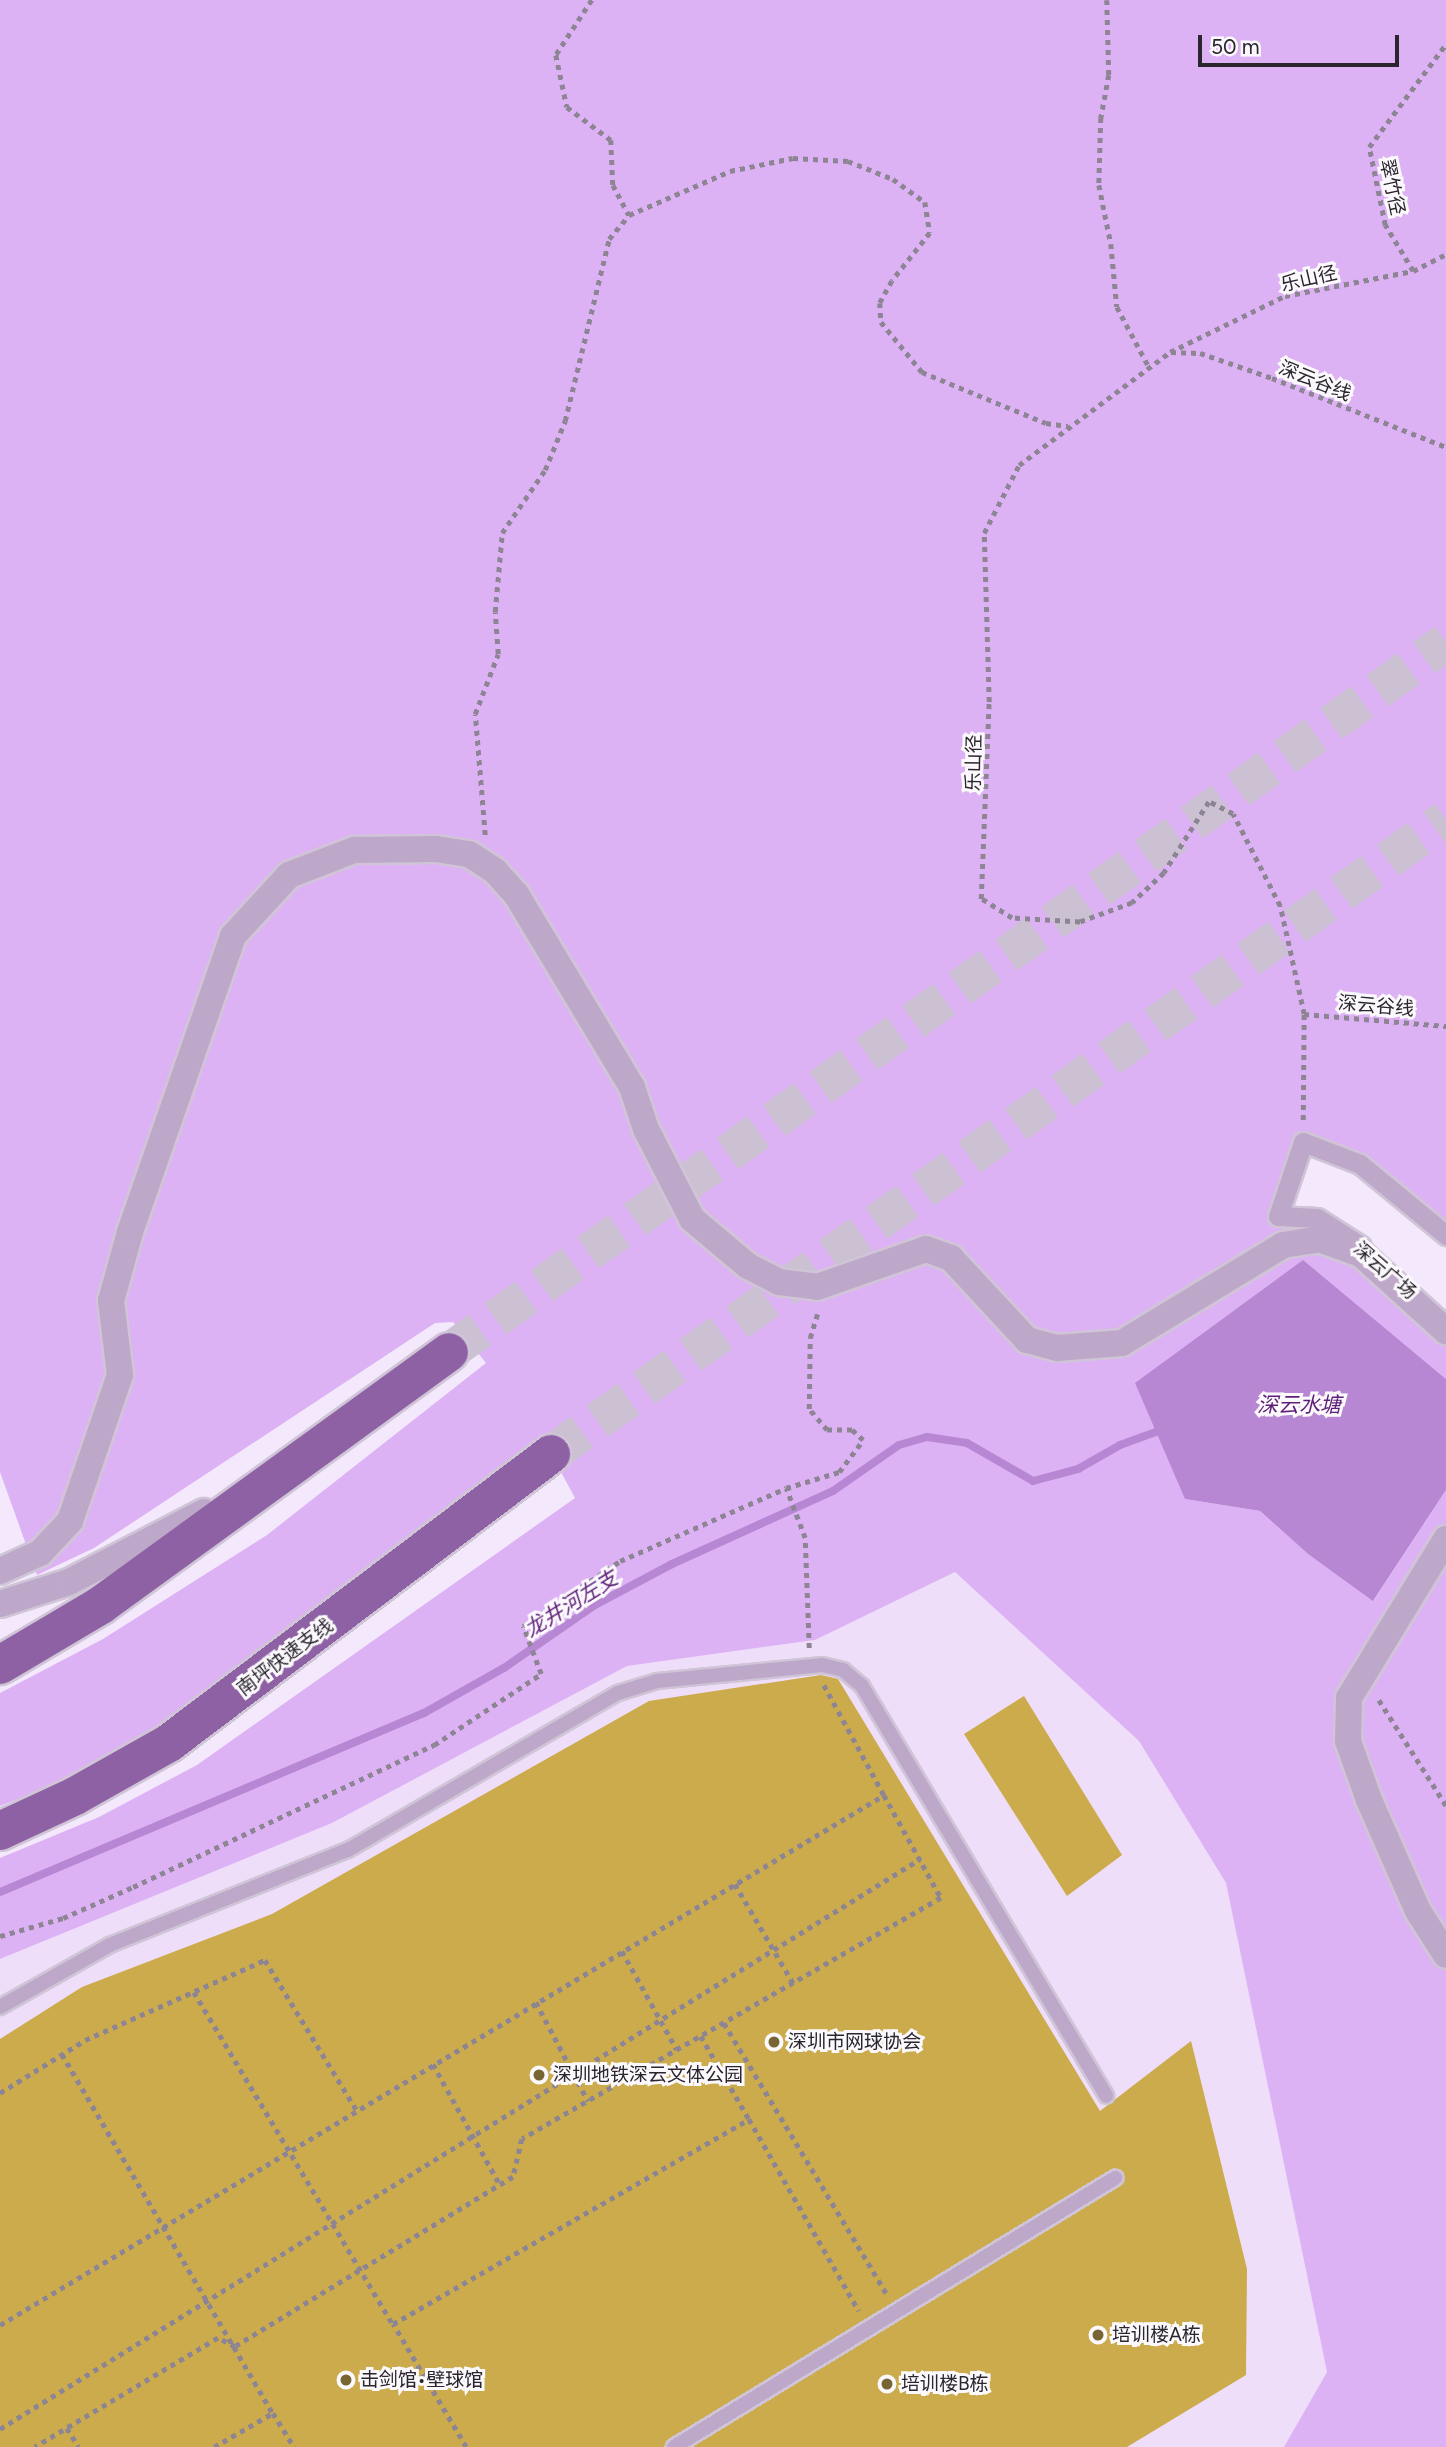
<!DOCTYPE html>
<meta charset="utf-8">
<style>
body{margin:0}
#map{position:relative;width:1446px;height:2447px;overflow:hidden;background:#f4e8fc;font-family:Figtree,"Noto Sans SC",sans-serif}
div>[style]{position:absolute}
.built>*{inset:0;background:#efdef9}
.green>*{inset:0;background:#ddb2f5}
.water>*{inset:0;background:#b887d3}
.stream>*{height:8px;margin:-4px;padding:0 4px;transform-origin:4px;border-radius:4px;background:#b887d3}
.building>*{inset:0;background:#cbab4b}
.trunk-tunnel>*{height:38px;margin-top:-19px;transform-origin:0;background:repeating-linear-gradient(90deg,#ccc1d3 0 38px,transparent 0 57px)}
.path>*{height:4.5px;margin-top:-2.25px;transform-origin:0;background:repeating-linear-gradient(90deg,#8d8593 0 5px,transparent 0 10px)}
.roads{filter:drop-shadow(2px 0 #d0c5d7) drop-shadow(-2px 0 #d0c5d7) drop-shadow(0 2px #d0c5d7) drop-shadow(0 -2px #d0c5d7)}
.service>*{height:14px;margin:-7px;padding:0 7px;transform-origin:7px;border-radius:7px;background:#bea8ca}
.pedestrian>*{height:19px;margin:-9.5px;padding:0 9.5px;transform-origin:9.5px;border-radius:9.5px;background:#bea8ca}
.minor>*{height:26px;margin:-13px;padding:0 13px;transform-origin:13px;border-radius:13px;background:#bea8ca}
.trunk>*{height:38px;margin:-19px;padding:0 19px;transform-origin:19px;border-radius:19px;background:#8d61a4}
.dots>*{width:19px;height:19px;translate:-50% -50%;box-sizing:border-box;border:4px solid #fcf9fd;border-radius:50%}
span{translate:-50% -50%;white-space:nowrap;text-align:center;line-height:1.15;-webkit-text-stroke:6px #fcf9fd;paint-order:stroke}
.street-label{font-size:19px;color:#2b262e}
.poi-label{font-size:19px;color:#2b262e}
.left{translate:0 -50%;text-align:left}
.water-label{font-size:21px;color:#5c1e78;font-style:italic}
.scale{position:absolute;left:1198px;top:35px;width:201px;height:32px;box-sizing:border-box;border:4px solid #2b262e;border-top:0;padding-left:9px;font-size:21px;line-height:24px;white-space:nowrap;color:#2b262e;-webkit-text-stroke:5px #fcf9fd;paint-order:stroke}
</style>
<div id="map">
<div class="built">
<div style="clip-path:polygon(955px 1572px,1139px 1741px,1226px 1883px,1327px 2372px,1284px 2447px,0 2447px,0 1959px,332px 1823px,627px 1666px,815px 1640px)"></div>
</div>
<div class="green">
<div style="clip-path:polygon(0 0,1446px 0,1446px 1235px,1360px 1164px,1303px 1142px,1279px 1216px,1317px 1218px,1446px 1326px,1446px 1379px,1303px 1261px,1185px 1499px,1260px 1511px,1308px 1554px,1374px 1600px,1446px 1490px,1446px 2447px,1284px 2447px,1327px 2372px,1226px 1883px,1139px 1741px,955px 1572px,815px 1640px,627px 1666px,332px 1823px,0 1959px,0 1858px,99px 1817px,197px 1765px,575px 1498px,547px 1446px,200px 1701px,70px 1779px,0 1806px,0 1693px,103px 1639px,267px 1535px,486px 1363px,453px 1322px,435px 1323px,94px 1548px,37px 1575px,0 1472px)"></div>
</div>
<div class="water">
<div style="clip-path:polygon(1303px 1260px,1446px 1379px,1446px 1490px,1373px 1601px,1308px 1554px,1260px 1511px,1185px 1499px,1135px 1383px)"></div>
</div>
<div class="stream">
<div style="left:0;top:1892px;width:460px;rotate:-22.9deg"></div>
<div style="left:424px;top:1713px;width:92px;rotate:-29.4deg"></div>
<div style="left:504px;top:1668px;width:111px;rotate:-34.7deg"></div>
<div style="left:595px;top:1605px;width:87px;rotate:-28deg"></div>
<div style="left:672px;top:1564px;width:177px;rotate:-24.4deg"></div>
<div style="left:833px;top:1491px;width:80px;rotate:-34.9deg"></div>
<div style="left:899px;top:1445px;width:29px;rotate:-16deg"></div>
<div style="left:927px;top:1437px;width:40px;rotate:8.5deg"></div>
<div style="left:967px;top:1443px;width:76px;rotate:29.9deg"></div>
<div style="left:1033px;top:1481px;width:47px;rotate:-14.9deg"></div>
<div style="left:1078px;top:1469px;width:48px;rotate:-29.7deg"></div>
<div style="left:1120px;top:1445px;width:38px;rotate:-20deg"></div>
</div>
<div class="building">
<div style="clip-path:polygon(821px 1675px,838px 1679px,1100px 2111px,1191px 2041px,1247px 2269px,1246px 2375px,1127px 2447px,692px 2447px,1120px 2186px,1124px 2174px,1114px 2168px,669px 2439px,664px 2447px,0 2447px,0 2039px,82px 1987px,272px 1914px,649px 1701px)"></div>
<div style="clip-path:polygon(1024px 1696px,1122px 1855px,1067px 1896px,964px 1734px)"></div>
</div>
<div class="trunk-tunnel">
<div style="left:449px;top:1352px;width:1224px;rotate:-35.46deg"></div>
<div style="left:551px;top:1454px;width:1097px;rotate:-35.36deg"></div>
</div>
<div class="path">
<div style="left:592px;top:0;width:66px;rotate:123.2deg"></div>
<div style="left:556px;top:55px;width:53px;rotate:78.1deg"></div>
<div style="left:567px;top:107px;width:55px;rotate:36.9deg"></div>
<div style="left:611px;top:140px;width:45px;rotate:87.5deg"></div>
<div style="left:613px;top:185px;width:34px;rotate:62deg"></div>
<div style="left:1107px;top:0;width:75px;rotate:88.5deg"></div>
<div style="left:1109px;top:75px;width:44px;rotate:100.5deg"></div>
<div style="left:1101px;top:118px;width:67px;rotate:91.7deg"></div>
<div style="left:1099px;top:185px;width:60px;rotate:78.5deg"></div>
<div style="left:1111px;top:244px;width:63px;rotate:84.6deg"></div>
<div style="left:1117px;top:307px;width:68px;rotate:61.9deg"></div>
<div style="left:1413px;top:271px;width:54px;rotate:-121.3deg"></div>
<div style="left:1385px;top:225px;width:80px;rotate:-101.6deg"></div>
<div style="left:1369px;top:147px;width:129px;rotate:-53.2deg"></div>
<div style="left:1171px;top:352px;width:29px;rotate:2deg"></div>
<div style="left:1200px;top:353px;width:76px;rotate:19.1deg"></div>
<div style="left:1272px;top:378px;width:187px;rotate:21.6deg"></div>
<div style="left:485px;top:835px;width:121px;rotate:-94.7deg"></div>
<div style="left:475px;top:714px;width:64px;rotate:-69deg"></div>
<div style="left:498px;top:654px;width:42px;rotate:-94.1deg"></div>
<div style="left:495px;top:612px;width:79px;rotate:-84.9deg"></div>
<div style="left:502px;top:533px;width:76px;rotate:-55.7deg"></div>
<div style="left:545px;top:470px;width:53px;rotate:-67.8deg"></div>
<div style="left:565px;top:421px;width:187px;rotate:-76.4deg"></div>
<div style="left:609px;top:239px;width:31px;rotate:-50deg"></div>
<div style="left:629px;top:215px;width:110px;rotate:-23.5deg"></div>
<div style="left:730px;top:171px;width:64px;rotate:-11.7deg"></div>
<div style="left:793px;top:158px;width:55px;rotate:3.1deg"></div>
<div style="left:848px;top:161px;width:48px;rotate:21.8deg"></div>
<div style="left:893px;top:179px;width:39px;rotate:36deg"></div>
<div style="left:925px;top:202px;width:31px;rotate:81deg"></div>
<div style="left:930px;top:233px;width:61px;rotate:128.4deg"></div>
<div style="left:892px;top:281px;width:25px;rotate:119deg"></div>
<div style="left:880px;top:303px;width:19px;rotate:87deg"></div>
<div style="left:881px;top:322px;width:65px;rotate:50.6deg"></div>
<div style="left:922px;top:372px;width:134px;rotate:22.4deg"></div>
<div style="left:1046px;top:423px;width:22px;rotate:8deg"></div>
<div style="left:1304px;top:1014px;width:143px;rotate:4.8deg"></div>
<div style="left:1303px;top:1120px;width:106px;rotate:-89.5deg"></div>
<div style="left:1304px;top:1014px;width:111px;rotate:-102.5deg"></div>
<div style="left:1280px;top:906px;width:103px;rotate:-117.1deg"></div>
<div style="left:1233px;top:814px;width:27px;rotate:-153deg"></div>
<div style="left:1209px;top:802px;width:84px;rotate:122.4deg"></div>
<div style="left:1164px;top:873px;width:44px;rotate:136.8deg"></div>
<div style="left:1132px;top:903px;width:55px;rotate:159.9deg"></div>
<div style="left:1080px;top:922px;width:68px;rotate:-176.6deg"></div>
<div style="left:1012px;top:918px;width:36px;rotate:-148deg"></div>
<div style="left:981px;top:899px;width:197px;rotate:-87.7deg"></div>
<div style="left:989px;top:702px;width:169px;rotate:-91.7deg"></div>
<div style="left:984px;top:533px;width:76px;rotate:-62.8deg"></div>
<div style="left:1019px;top:465px;width:189px;rotate:-36.8deg"></div>
<div style="left:1170px;top:352px;width:128px;rotate:-26deg"></div>
<div style="left:1285px;top:296px;width:130px;rotate:-11.1deg"></div>
<div style="left:1413px;top:271px;width:37px;rotate:-27deg"></div>
<div style="left:809px;top:1648px;width:110px;rotate:-92.1deg"></div>
<div style="left:805px;top:1538px;width:53px;rotate:-110.8deg"></div>
<div style="left:786px;top:1488px;width:55px;rotate:-16.8deg"></div>
<div style="left:839px;top:1472px;width:40px;rotate:-53deg"></div>
<div style="left:863px;top:1440px;width:15px;rotate:-138deg"></div>
<div style="left:852px;top:1430px;width:25px;rotate:180deg"></div>
<div style="left:827px;top:1430px;width:28px;rotate:-131deg"></div>
<div style="left:809px;top:1409px;width:71px;rotate:-89.2deg"></div>
<div style="left:810px;top:1338px;width:28px;rotate:-73deg"></div>
<div style="left:824px;top:1685px;width:125px;rotate:61.4deg"></div>
<div style="left:1379px;top:1700px;width:125px;rotate:57.5deg"></div>
<div style="left:735px;top:1884px;width:115px;rotate:59.6deg"></div>
<div style="left:0;top:1936px;width:66px;rotate:-15.9deg"></div>
<div style="left:63px;top:1918px;width:77px;rotate:-23.9deg"></div>
<div style="left:133px;top:1887px;width:333px;rotate:-25.3deg"></div>
<div style="left:434px;top:1745px;width:128px;rotate:-33.6deg"></div>
<div style="left:541px;top:1674px;width:51px;rotate:-110.6deg"></div>
<div style="left:523px;top:1626px;width:117px;rotate:-33.8deg"></div>
<div style="left:620px;top:1561px;width:181px;rotate:-23.7deg"></div>
<div style="left:622px;top:1951px;width:113px;rotate:60.9deg"></div>
<div style="left:194px;top:1992px;width:387px;rotate:59.1deg"></div>
<div style="left:536px;top:2002px;width:112px;rotate:62.3deg"></div>
<div style="left:724px;top:2023px;width:318px;rotate:59deg"></div>
<div style="left:701px;top:2036px;width:96px;rotate:60deg"></div>
<div style="left:62px;top:2054px;width:416px;rotate:59.6deg"></div>
<div style="left:433px;top:2064px;width:138px;rotate:61deg"></div>
<div style="left:0;top:2093px;width:100px;rotate:-31.9deg"></div>
<div style="left:85px;top:2040px;width:197px;rotate:-24deg"></div>
<div style="left:265px;top:1960px;width:175px;rotate:58.6deg"></div>
<div style="left:0;top:2325px;width:1031px;rotate:-30.94deg"></div>
<div style="left:884px;top:1795px;width:118px;rotate:61deg"></div>
<div style="left:941px;top:1898px;width:483px;rotate:150.1deg"></div>
<div style="left:522px;top:2139px;width:39px;rotate:103deg"></div>
<div style="left:513px;top:2177px;width:326px;rotate:148.6deg"></div>
<div style="left:235px;top:2347px;width:19px;rotate:-152deg"></div>
<div style="left:218px;top:2338px;width:213px;rotate:149.2deg"></div>
<div style="left:67px;top:2428px;width:22px;rotate:58deg"></div>
<div style="left:0;top:2429px;width:1082px;rotate:-31.78deg"></div>
<div style="left:214px;top:2447px;width:68px;rotate:-30deg"></div>
<div style="left:273px;top:2413px;width:40px;rotate:58deg"></div>
<div style="left:466px;top:2447px;width:143px;rotate:-120.7deg"></div>
<div style="left:393px;top:2324px;width:411px;rotate:-29.9deg"></div>
<div style="left:749px;top:2119px;width:221px;rotate:60.2deg"></div>
</div>
<div class="roads">
<div class="service">
<div style="left:0;top:2007px;width:126px;rotate:-29.4deg"></div>
<div style="left:110px;top:1945px;width:256px;rotate:-21.8deg"></div>
<div style="left:348px;top:1850px;width:312px;rotate:-30.2deg"></div>
<div style="left:618px;top:1693px;width:41px;rotate:-17.1deg"></div>
<div style="left:657px;top:1681px;width:166px;rotate:-5.5deg"></div>
<div style="left:822px;top:1665px;width:22px;rotate:13deg"></div>
<div style="left:843px;top:1670px;width:25px;rotate:40deg"></div>
<div style="left:862px;top:1686px;width:477px;rotate:59.2deg"></div>
<div style="left:674px;top:2447px;width:517px;rotate:-31.38deg"></div>
</div>
<div class="pedestrian">
<div style="left:1361px;top:1246px;width:52px;rotate:-147.5deg"></div>
<div style="left:1317px;top:1218px;width:39px;rotate:-177deg"></div>
<div style="left:1278px;top:1216px;width:78px;rotate:-71.3deg"></div>
<div style="left:1303px;top:1142px;width:61px;rotate:21.1deg"></div>
<div style="left:1360px;top:1164px;width:112px;rotate:39.5deg"></div>
</div>
<div class="minor">
<div style="left:1446px;top:1539px;width:186px;rotate:121.4deg"></div>
<div style="left:1349px;top:1698px;width:43px;rotate:91.3deg"></div>
<div style="left:1348px;top:1741px;width:63px;rotate:70.4deg"></div>
<div style="left:1369px;top:1800px;width:121px;rotate:66.2deg"></div>
<div style="left:1418px;top:1911px;width:52px;rotate:57.5deg"></div>
<div style="left:0;top:1571px;width:44px;rotate:-24.2deg"></div>
<div style="left:40px;top:1553px;width:44px;rotate:-46.8deg"></div>
<div style="left:70px;top:1521px;width:154px;rotate:-71.1deg"></div>
<div style="left:120px;top:1375px;width:75px;rotate:-96.9deg"></div>
<div style="left:111px;top:1301px;width:72px;rotate:-74.6deg"></div>
<div style="left:130px;top:1232px;width:313px;rotate:-70.8deg"></div>
<div style="left:233px;top:936px;width:83px;rotate:-47.4deg"></div>
<div style="left:289px;top:875px;width:70px;rotate:-21deg"></div>
<div style="left:354px;top:850px;width:82px;rotate:-0.7deg"></div>
<div style="left:436px;top:849px;width:33px;rotate:9deg"></div>
<div style="left:469px;top:854px;width:31px;rotate:33deg"></div>
<div style="left:495px;top:871px;width:31px;rotate:48deg"></div>
<div style="left:516px;top:894px;width:225px;rotate:59deg"></div>
<div style="left:632px;top:1087px;width:44px;rotate:71.6deg"></div>
<div style="left:646px;top:1129px;width:101px;rotate:62.9deg"></div>
<div style="left:692px;top:1219px;width:73px;rotate:40deg"></div>
<div style="left:748px;top:1266px;width:35px;rotate:27deg"></div>
<div style="left:779px;top:1282px;width:38px;rotate:7deg"></div>
<div style="left:817px;top:1287px;width:115px;rotate:-19.2deg"></div>
<div style="left:926px;top:1249px;width:27px;rotate:20deg"></div>
<div style="left:951px;top:1258px;width:112px;rotate:47.2deg"></div>
<div style="left:1027px;top:1340px;width:31px;rotate:15deg"></div>
<div style="left:1057px;top:1348px;width:65px;rotate:-4.4deg"></div>
<div style="left:1122px;top:1343px;width:188px;rotate:-31.3deg"></div>
<div style="left:1283px;top:1245px;width:36px;rotate:-9deg"></div>
<div style="left:1319px;top:1239px;width:45px;rotate:19.7deg"></div>
<div style="left:1361px;top:1254px;width:115px;rotate:42.2deg"></div>
<div style="left:0;top:1604px;width:72px;rotate:-17.7deg"></div>
<div style="left:69px;top:1582px;width:152px;rotate:-27.4deg"></div>
</div>
<div class="trunk">
<div style="left:0;top:1665px;width:117px;rotate:-30.7deg"></div>
<div style="left:101px;top:1605px;width:430px;rotate:-36deg"></div>
<div style="left:0;top:1831px;width:83px;rotate:-25deg"></div>
<div style="left:75px;top:1796px;width:108px;rotate:-29.4deg"></div>
<div style="left:169px;top:1743px;width:479px;rotate:-37.1deg"></div>
</div>
</div>
<div class="dots">
<div style="left:774px;top:2042px;background:#776634"></div>
<div style="left:539px;top:2075px;background:#776634"></div>
<div style="left:1098px;top:2335px;background:#776634"></div>
<div style="left:346px;top:2380px;background:#776634"></div>
<div style="left:887px;top:2384px;background:#776634"></div>
</div>
<div class="street-label">
<span style="left:1392px;top:187px;rotate:78deg">翠竹径</span>
<span style="left:1309px;top:279px;rotate:-13deg">乐山径</span>
<span style="left:1315px;top:381px;rotate:22deg">深云谷线</span>
<span style="left:974px;top:763px;rotate:-89deg">乐山径</span>
<span style="left:1376px;top:1006px;rotate:5deg">深云谷线</span>
<span style="left:1385px;top:1271px;rotate:41deg">深云广场</span>
<span style="left:285px;top:1657px;rotate:-37deg">南坪快速支线</span>
</div>
<div class="poi-label">
<span class="left" style="left:788px;top:2042px">深圳市网球协会</span>
<span class="left" style="left:553px;top:2075px">深圳地铁深云文体公园</span>
<span class="left" style="left:1112px;top:2335px">培训楼A栋</span>
<span class="left" style="left:360px;top:2380px">击剑馆•壁球馆</span>
<span class="left" style="left:901px;top:2384px">培训楼B栋</span>
</div>
<div class="water-label">
<span style="left:1299px;top:1405px">深云水塘</span>
<span style="left:571px;top:1604px;rotate:-32deg">龙井河左支</span>
</div>
<div class="scale">50 m</div>
</div>
